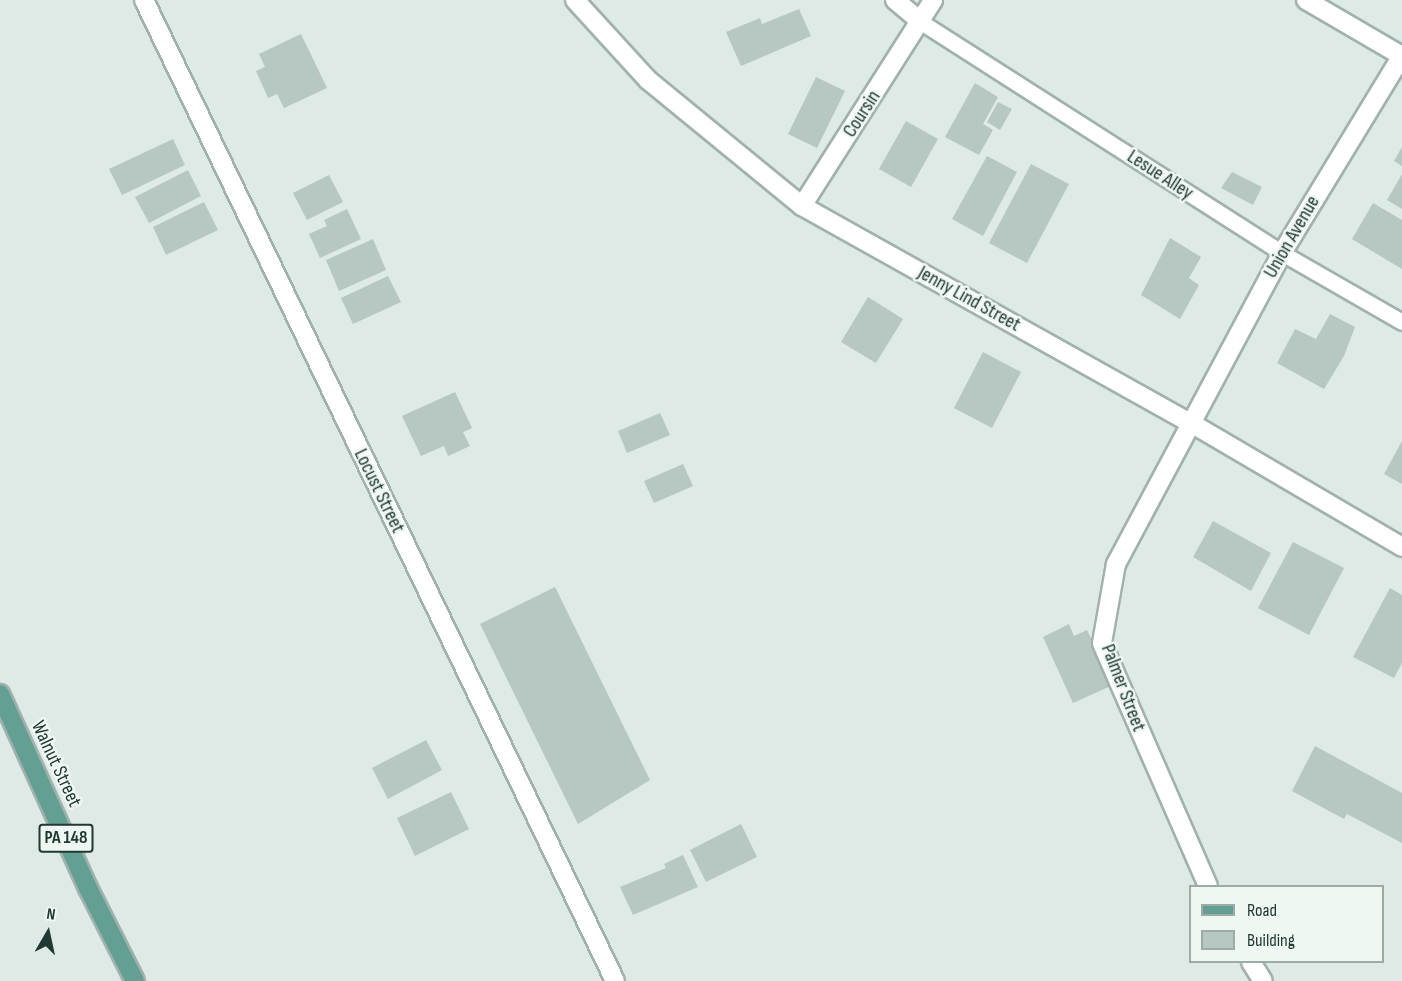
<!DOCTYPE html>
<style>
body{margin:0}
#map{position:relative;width:1402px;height:981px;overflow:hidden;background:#deeae5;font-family:"Sofia Sans Condensed",sans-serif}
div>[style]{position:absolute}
.building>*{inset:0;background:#b7c7c1}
.roads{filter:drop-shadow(2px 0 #a1b1ac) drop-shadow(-2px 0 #a1b1ac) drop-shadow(0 2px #a1b1ac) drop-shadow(0 -2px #a1b1ac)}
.service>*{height:15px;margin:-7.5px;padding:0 7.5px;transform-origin:7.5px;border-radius:7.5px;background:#fff}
.minor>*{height:18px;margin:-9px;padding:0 9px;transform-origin:9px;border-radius:9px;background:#fff}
.primary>*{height:18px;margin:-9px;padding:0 9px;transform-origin:9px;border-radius:9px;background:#639f92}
span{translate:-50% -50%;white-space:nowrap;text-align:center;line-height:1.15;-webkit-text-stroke:5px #eff7f3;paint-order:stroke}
.shield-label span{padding:2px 4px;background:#eff7f3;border:2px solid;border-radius:4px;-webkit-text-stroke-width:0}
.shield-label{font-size:18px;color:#203933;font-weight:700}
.street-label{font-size:20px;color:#203933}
.legend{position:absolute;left:1189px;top:885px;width:195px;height:78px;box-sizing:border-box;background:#eff7f3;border:2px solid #9caba6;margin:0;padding:8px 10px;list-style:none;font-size:18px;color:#203933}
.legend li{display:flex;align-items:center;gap:12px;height:30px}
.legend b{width:30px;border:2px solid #9caba6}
.north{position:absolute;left:18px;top:903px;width:60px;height:60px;-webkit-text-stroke:4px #eff7f3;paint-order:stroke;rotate:9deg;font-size:16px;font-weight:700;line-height:24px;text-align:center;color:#203933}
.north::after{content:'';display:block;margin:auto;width:21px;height:27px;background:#203933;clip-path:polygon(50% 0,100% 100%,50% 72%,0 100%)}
</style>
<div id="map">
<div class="building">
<div style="clip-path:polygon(799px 9px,811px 36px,741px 66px,726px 32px,760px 18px,762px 24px)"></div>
<div style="clip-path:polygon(301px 34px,327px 88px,284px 108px,277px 94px,268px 98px,256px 71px,265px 67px,259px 54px)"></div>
<div style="clip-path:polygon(816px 77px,845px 91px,817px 148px,788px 134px)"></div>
<div style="clip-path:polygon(975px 83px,998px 97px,983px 124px,993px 130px,979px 155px,945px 137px)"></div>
<div style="clip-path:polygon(998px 102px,1012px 109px,1000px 130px,987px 122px)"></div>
<div style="clip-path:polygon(906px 121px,938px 139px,911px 187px,879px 169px)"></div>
<div style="clip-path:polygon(173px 139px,185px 165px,122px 195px,109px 169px)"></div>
<div style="clip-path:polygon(1402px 147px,1402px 166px,1394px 161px)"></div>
<div style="clip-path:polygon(987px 156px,1017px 172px,983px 236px,952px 219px)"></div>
<div style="clip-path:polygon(1031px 164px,1069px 184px,1027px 263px,989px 243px)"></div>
<div style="clip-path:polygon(188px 170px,201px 196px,149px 223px,135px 197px)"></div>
<div style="clip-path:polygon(1232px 172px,1262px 187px,1253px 205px,1221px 188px)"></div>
<div style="clip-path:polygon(1402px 174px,1402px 209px,1387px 200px)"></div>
<div style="clip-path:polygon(329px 175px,343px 202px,307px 220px,293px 193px)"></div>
<div style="clip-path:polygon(204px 202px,218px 230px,166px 255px,153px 227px)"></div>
<div style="clip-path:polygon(1373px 203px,1402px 220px,1402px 269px,1352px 239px)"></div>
<div style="clip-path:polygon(347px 209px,361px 239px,320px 258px,309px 234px,327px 226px,324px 220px)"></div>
<div style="clip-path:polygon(1170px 238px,1201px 257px,1189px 278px,1199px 285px,1180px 319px,1141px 295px)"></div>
<div style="clip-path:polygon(373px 239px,386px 270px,339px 291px,326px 260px)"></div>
<div style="clip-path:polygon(388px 276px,401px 302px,353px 324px,341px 298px)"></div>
<div style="clip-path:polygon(868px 297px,903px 319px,876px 363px,841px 342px)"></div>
<div style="clip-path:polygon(1330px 314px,1355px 327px,1344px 356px,1324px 389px,1277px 363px,1295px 329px,1316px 339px)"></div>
<div style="clip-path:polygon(983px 352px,1021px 372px,992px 428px,954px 408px)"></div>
<div style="clip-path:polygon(455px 392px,472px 428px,463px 432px,470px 446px,448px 456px,444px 446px,421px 456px,402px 416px)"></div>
<div style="clip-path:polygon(660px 413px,670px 435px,627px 453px,618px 431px)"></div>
<div style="clip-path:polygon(1402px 441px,1402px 484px,1384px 474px)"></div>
<div style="clip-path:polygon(683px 464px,693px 486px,654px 503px,644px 481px)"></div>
<div style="clip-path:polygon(1213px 521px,1271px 553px,1251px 591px,1193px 557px)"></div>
<div style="clip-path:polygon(1293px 542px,1344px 568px,1309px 635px,1258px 608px)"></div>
<div style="clip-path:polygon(555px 587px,650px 780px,578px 824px,480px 624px)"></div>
<div style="clip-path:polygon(1390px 588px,1402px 595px,1402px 663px,1394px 678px,1353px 657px)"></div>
<div style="clip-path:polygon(1069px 624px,1074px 636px,1087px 630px,1113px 685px,1073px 703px,1043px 637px)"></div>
<div style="clip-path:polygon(426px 740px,442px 770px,388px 799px,372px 768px)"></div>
<div style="clip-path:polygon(1315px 746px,1402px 793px,1402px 843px,1347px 814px,1344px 819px,1292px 791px)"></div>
<div style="clip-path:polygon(451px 792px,469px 829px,415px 856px,397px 818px)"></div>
<div style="clip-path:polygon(741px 824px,757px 857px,706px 882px,690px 850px)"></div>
<div style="clip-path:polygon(683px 855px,698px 887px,633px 915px,620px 887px,666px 868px,664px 864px)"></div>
</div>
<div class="roads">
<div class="service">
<div style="left:921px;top:22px;width:429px;rotate:32.6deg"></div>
<div style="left:1282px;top:253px;width:138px;rotate:29.9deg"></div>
</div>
<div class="minor">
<div style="left:144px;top:0;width:1088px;rotate:64.35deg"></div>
<div style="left:575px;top:0;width:108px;rotate:47.6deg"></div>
<div style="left:648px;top:80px;width:199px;rotate:39.3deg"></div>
<div style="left:802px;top:206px;width:445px;rotate:29.2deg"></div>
<div style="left:1191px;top:423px;width:245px;rotate:30.4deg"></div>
<div style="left:895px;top:0;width:34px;rotate:40deg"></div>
<div style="left:1306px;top:0;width:111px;rotate:30.3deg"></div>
<div style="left:802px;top:206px;width:244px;rotate:-57.5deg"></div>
<div style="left:1208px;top:886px;width:265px;rotate:-113.6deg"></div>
<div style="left:1102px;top:643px;width:80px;rotate:-80deg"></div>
<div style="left:1116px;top:564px;width:353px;rotate:-61.9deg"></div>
<div style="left:1282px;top:253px;width:231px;rotate:-58.7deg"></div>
<div style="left:1251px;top:962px;width:22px;rotate:58deg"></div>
</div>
<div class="primary">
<div style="left:0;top:694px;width:213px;rotate:65.6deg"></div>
<div style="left:88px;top:888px;width:104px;rotate:63.2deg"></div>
</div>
</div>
<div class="shield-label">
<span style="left:66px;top:838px">PA 148</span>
</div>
<div class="street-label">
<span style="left:862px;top:114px;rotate:-57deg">Coursin</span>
<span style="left:1160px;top:175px;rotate:33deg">Lesue Alley</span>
<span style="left:1292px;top:237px;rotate:-60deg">Union Avenue</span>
<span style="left:969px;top:299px;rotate:29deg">Jenny Lind Street</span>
<span style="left:379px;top:491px;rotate:64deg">Locust Street</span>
<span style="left:1123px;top:688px;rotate:69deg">Palmer Street</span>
<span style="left:56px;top:764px;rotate:65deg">Walnut Street</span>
</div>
<ul class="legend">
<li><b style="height:8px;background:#639f92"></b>Road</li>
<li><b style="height:16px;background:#b7c7c1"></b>Building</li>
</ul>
<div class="north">N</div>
</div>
